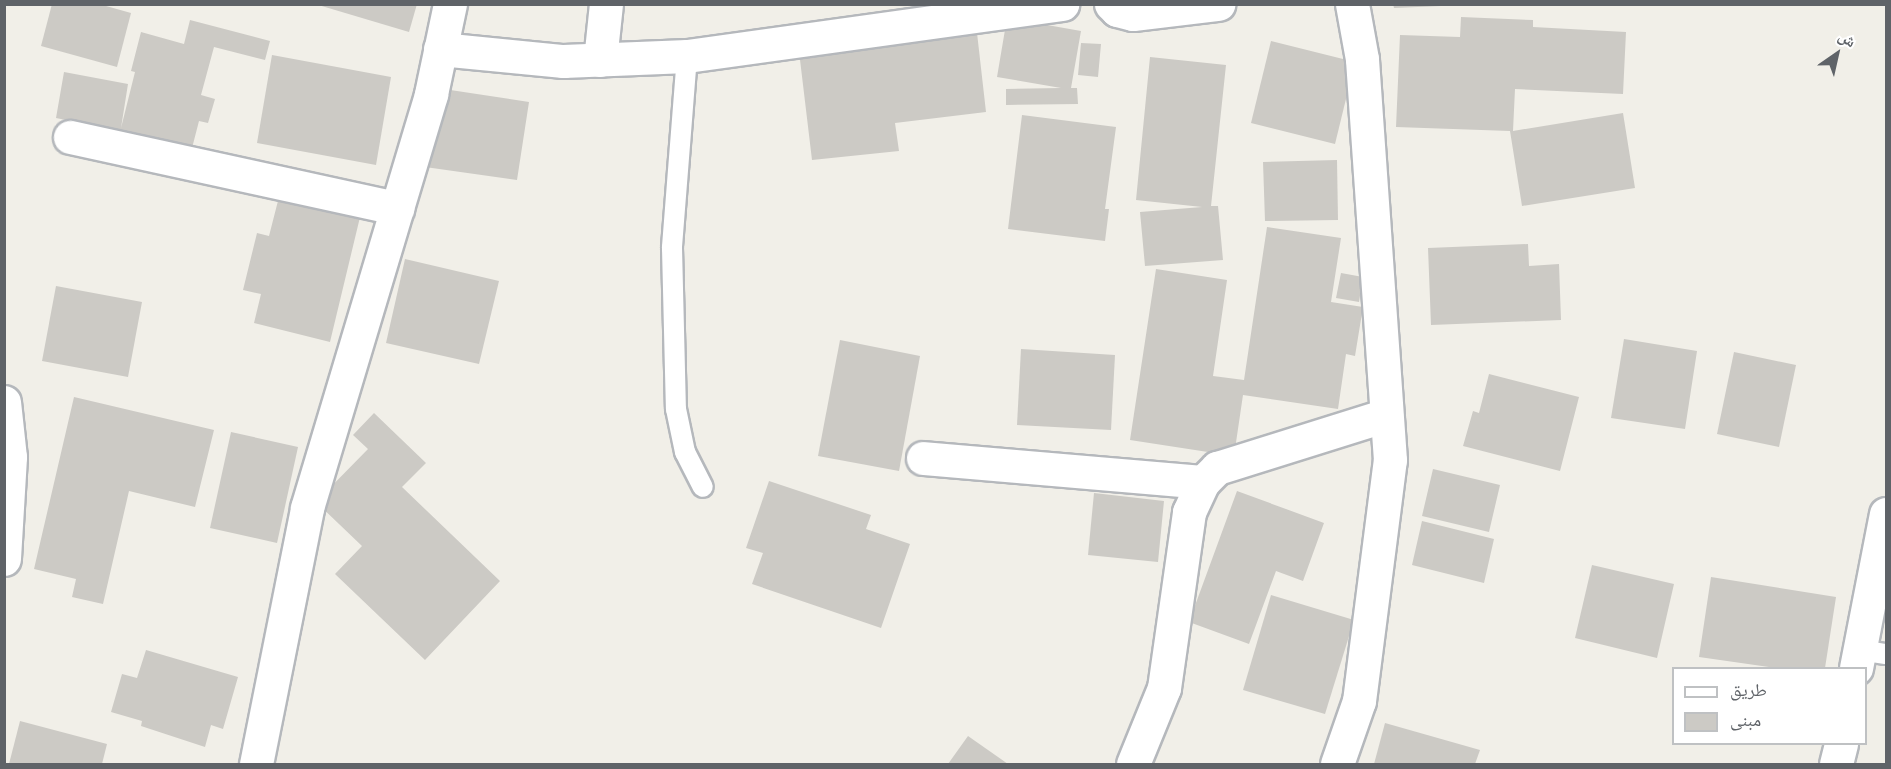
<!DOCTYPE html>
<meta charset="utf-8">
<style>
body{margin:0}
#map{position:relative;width:1891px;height:769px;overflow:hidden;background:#f1efe8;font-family:"Alegreya Sans","Noto Naskh Arabic",sans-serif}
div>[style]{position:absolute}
.building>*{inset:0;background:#cccac5}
.roads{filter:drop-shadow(2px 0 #b5b8bc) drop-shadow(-2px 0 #b5b8bc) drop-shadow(0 2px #b5b8bc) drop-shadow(0 -2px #b5b8bc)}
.service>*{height:20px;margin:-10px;padding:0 10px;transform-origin:10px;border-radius:10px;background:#fff}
.minor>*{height:33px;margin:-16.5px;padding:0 16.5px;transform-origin:16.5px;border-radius:16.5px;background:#fff}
span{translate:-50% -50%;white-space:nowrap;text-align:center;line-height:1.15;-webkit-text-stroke:4.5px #fff;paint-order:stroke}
.frame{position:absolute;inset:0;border:6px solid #5f6368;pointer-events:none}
.legend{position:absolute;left:1672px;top:667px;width:195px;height:78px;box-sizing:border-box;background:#fff;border:2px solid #bfc1c3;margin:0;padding:8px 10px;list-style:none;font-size:18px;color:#5f6368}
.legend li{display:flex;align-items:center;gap:12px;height:30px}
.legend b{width:30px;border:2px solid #bfc1c3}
.north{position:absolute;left:1807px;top:24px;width:60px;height:60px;-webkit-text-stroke:4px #fff;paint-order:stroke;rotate:34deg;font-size:16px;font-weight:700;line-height:24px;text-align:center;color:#5f6368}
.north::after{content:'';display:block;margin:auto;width:21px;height:27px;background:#5f6368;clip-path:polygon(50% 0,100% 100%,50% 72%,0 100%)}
</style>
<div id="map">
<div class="building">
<div style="clip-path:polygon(52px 4px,99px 4px,131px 13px,117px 67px,41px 46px)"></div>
<div style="clip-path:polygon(315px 4px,417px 4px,409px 32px)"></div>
<div style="clip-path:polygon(1393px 4px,1441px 4px,1441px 6px,1394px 8px)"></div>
<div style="clip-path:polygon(1461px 17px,1533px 20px,1533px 27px,1626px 32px,1623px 94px,1515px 89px,1513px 131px,1623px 113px,1635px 188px,1522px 206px,1510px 131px,1396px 127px,1400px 35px,1460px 37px)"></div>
<div style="clip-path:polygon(1007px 18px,1081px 31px,1071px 88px,1077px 88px,1078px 104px,1006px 105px,1006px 89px,1061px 88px,997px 77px)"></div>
<div style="clip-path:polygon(190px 20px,270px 41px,265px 60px,214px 47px,201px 95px,215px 99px,208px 123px,199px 121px,191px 152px,119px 133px,120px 131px,56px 118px,64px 72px,128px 84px,121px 128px,135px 72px,131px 71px,141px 32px,184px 44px)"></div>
<div style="clip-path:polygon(976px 24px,986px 112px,895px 123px,899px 151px,812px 160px,798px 43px)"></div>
<div style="clip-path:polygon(1271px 41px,1355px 62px,1335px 144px,1251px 123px)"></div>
<div style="clip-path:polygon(1081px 43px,1101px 44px,1098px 77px,1078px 75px)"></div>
<div style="clip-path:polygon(272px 55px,391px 77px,376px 165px,257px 143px)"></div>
<div style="clip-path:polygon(1150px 57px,1226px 65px,1211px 206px,1218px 206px,1223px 260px,1145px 266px,1140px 212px,1202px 207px,1136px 200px)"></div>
<div style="clip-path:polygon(437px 88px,529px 102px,517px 180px,425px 167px)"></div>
<div style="clip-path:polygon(1022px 115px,1116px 127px,1105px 209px,1109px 209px,1105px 241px,1008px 229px)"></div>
<div style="clip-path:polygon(1337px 160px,1338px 220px,1265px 221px,1263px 162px)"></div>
<div style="clip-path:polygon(280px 193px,361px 213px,330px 342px,254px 323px,261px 294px,243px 290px,257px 233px,269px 236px)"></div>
<div style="clip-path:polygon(1267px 227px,1341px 238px,1331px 302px,1363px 307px,1355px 356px,1346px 354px,1338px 409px,1243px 395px,1234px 456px,1130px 440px,1156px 269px,1227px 280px,1213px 376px,1244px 380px)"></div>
<div style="clip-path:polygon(1528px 244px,1529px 266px,1559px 264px,1561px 320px,1431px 325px,1428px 248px)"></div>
<div style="clip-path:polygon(405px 259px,499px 281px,479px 364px,386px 343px)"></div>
<div style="clip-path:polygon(1341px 273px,1363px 277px,1359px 302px,1336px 298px)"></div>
<div style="clip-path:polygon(56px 286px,142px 302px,128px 377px,42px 361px)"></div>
<div style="clip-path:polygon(1624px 339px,1697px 351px,1685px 429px,1611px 418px)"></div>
<div style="clip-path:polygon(840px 340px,920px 356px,899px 471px,818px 456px)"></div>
<div style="clip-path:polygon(1021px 349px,1115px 355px,1111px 430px,1017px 425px)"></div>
<div style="clip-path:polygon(1734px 352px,1796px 365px,1779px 447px,1717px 434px)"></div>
<div style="clip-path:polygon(1489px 374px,1579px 397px,1560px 471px,1463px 446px,1473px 411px,1479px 413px)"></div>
<div style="clip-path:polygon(74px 397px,214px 430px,195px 507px,129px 491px,103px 604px,72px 597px,76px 579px,34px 569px)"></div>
<div style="clip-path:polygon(374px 413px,426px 463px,402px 487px,500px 581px,425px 660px,335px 574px,362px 546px,316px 502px,368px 449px,353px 435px)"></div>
<div style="clip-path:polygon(231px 432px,298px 447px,277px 543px,210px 528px)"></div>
<div style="clip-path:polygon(1433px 469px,1500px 485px,1489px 532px,1422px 516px)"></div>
<div style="clip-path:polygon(769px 481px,871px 515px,866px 529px,910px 544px,881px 628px,752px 584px,763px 553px,746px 548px)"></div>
<div style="clip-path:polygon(1237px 491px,1324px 523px,1303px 581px,1276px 571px,1249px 644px,1189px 622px)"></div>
<div style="clip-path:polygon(1094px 493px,1164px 501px,1158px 562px,1088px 555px)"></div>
<div style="clip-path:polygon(1422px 521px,1494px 539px,1484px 583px,1412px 565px)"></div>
<div style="clip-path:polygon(1592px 565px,1674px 584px,1657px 658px,1575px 638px)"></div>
<div style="clip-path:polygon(1711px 577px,1836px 597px,1825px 668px,1776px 668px,1699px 657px)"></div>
<div style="clip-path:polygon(1271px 595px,1354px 620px,1325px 714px,1243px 690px)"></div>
<div style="clip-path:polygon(146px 650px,238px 677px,223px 729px,211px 725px,205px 747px,141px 726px,142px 721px,111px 712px,122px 674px,137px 678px)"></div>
<div style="clip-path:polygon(20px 721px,107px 744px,102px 764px,9px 764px)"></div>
<div style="clip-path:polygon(1385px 723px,1480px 750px,1475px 764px,1374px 764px)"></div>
<div style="clip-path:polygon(968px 736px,1008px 764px,948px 764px)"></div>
</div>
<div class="roads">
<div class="service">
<div style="left:687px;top:56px;width:193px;rotate:94.5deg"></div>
<div style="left:672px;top:248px;width:161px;rotate:88.6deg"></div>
<div style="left:676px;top:409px;width:44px;rotate:78.2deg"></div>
<div style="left:685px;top:452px;width:39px;rotate:63deg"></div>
<div style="left:1860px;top:650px;width:26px;rotate:9deg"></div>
</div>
<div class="minor">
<div style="left:1111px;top:4px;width:8px;rotate:45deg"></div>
<div style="left:1117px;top:10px;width:16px;rotate:14deg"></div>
<div style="left:1133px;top:14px;width:86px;rotate:-6.7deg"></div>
<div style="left:440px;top:49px;width:124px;rotate:5.6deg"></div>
<div style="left:563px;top:61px;width:124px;rotate:-2.3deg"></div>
<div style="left:687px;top:56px;width:379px;rotate:-7.9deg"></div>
<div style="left:600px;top:60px;width:56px;rotate:-83.9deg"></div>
<div style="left:70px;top:137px;width:335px;rotate:12.3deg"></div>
<div style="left:4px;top:402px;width:55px;rotate:83.8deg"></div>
<div style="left:10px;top:457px;width:102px;rotate:93.4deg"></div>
<div style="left:923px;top:458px;width:281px;rotate:4.9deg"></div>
<div style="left:1856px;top:668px;width:157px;rotate:-79deg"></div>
<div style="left:256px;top:764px;width:261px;rotate:-78.7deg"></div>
<div style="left:307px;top:508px;width:432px;rotate:-73.3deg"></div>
<div style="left:431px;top:94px;width:92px;rotate:-78.1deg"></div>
<div style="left:1133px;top:764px;width:82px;rotate:-67.8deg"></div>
<div style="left:1164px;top:688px;width:178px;rotate:-81.9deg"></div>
<div style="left:1189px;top:512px;width:33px;rotate:-65deg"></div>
<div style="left:1203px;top:482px;width:20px;rotate:-45deg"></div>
<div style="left:1217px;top:468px;width:177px;rotate:-17.4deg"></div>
<div style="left:1337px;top:764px;width:67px;rotate:-70.8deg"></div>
<div style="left:1359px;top:701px;width:243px;rotate:-82.7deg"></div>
<div style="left:1390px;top:460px;width:402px;rotate:-94deg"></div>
<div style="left:1362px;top:59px;width:56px;rotate:-100.3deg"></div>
<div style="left:1836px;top:764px;width:21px;rotate:-76deg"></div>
</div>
</div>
<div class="frame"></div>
<ul class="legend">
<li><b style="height:8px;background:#fff"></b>طريق</li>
<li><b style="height:16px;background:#cccac5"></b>مبنى</li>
</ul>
<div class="north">ش</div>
</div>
